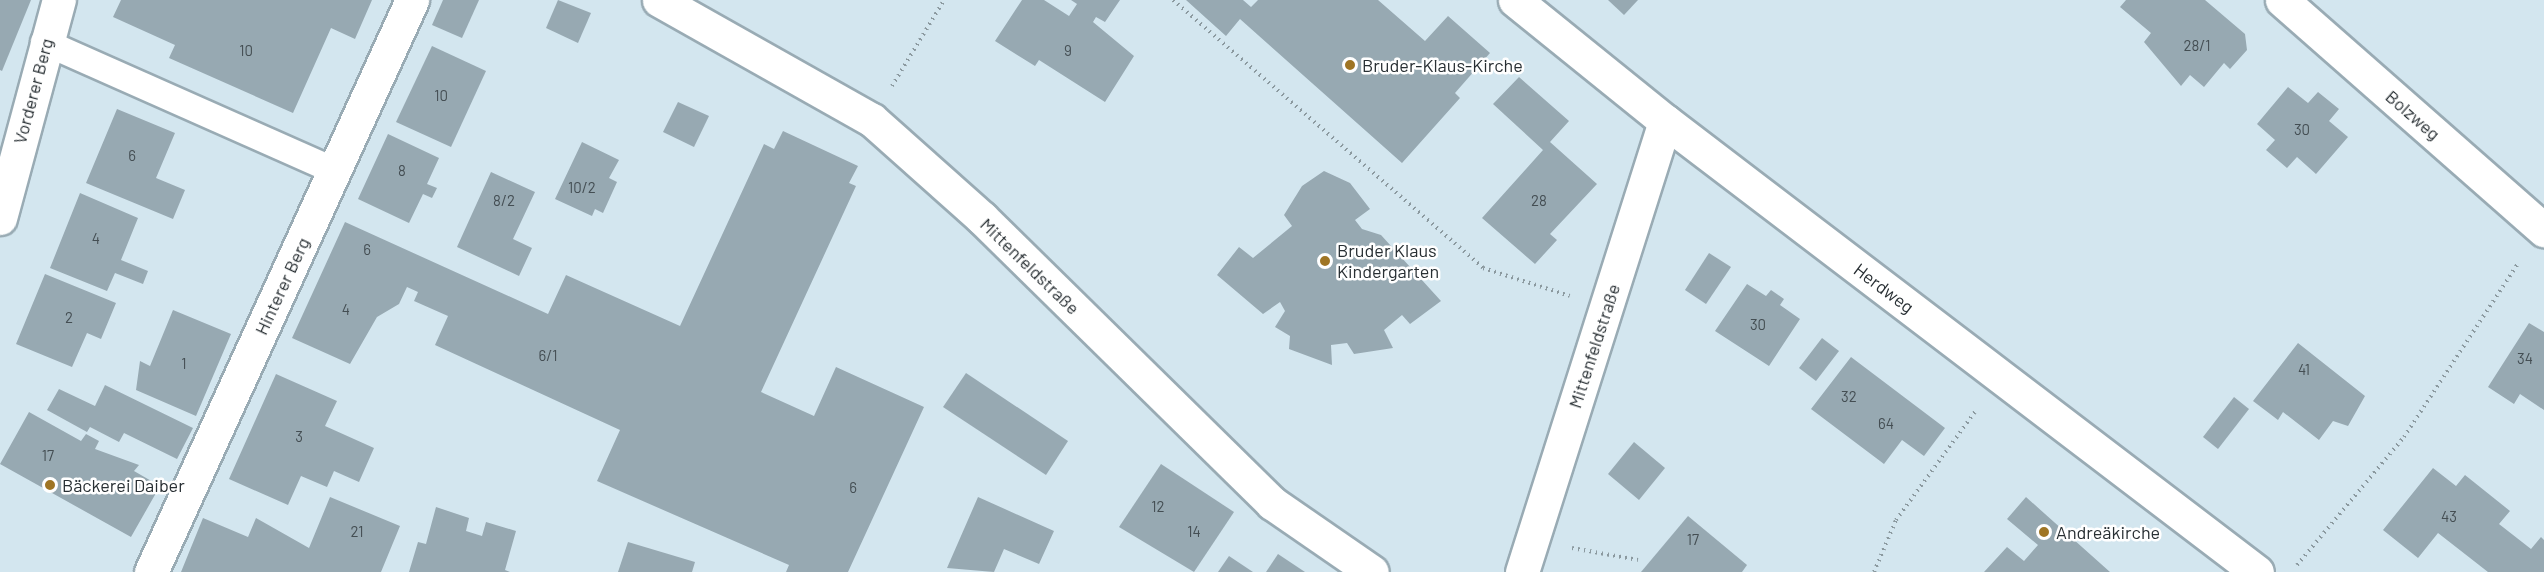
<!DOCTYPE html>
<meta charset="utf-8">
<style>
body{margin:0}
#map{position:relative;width:2544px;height:572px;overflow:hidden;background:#d3e6ef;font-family:Barlow,sans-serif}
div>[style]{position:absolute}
.building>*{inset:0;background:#97a9b2}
.path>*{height:4px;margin-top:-2px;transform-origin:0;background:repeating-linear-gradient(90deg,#8b999f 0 1.5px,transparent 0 6px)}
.roads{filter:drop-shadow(2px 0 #99abb4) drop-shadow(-2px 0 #99abb4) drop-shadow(0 2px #99abb4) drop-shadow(0 -2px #99abb4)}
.lane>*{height:26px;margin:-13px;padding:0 13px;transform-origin:13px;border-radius:13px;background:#fff}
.street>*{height:33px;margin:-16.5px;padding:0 16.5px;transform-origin:16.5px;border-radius:16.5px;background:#fff}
.dots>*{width:16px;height:16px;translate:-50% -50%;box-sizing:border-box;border:3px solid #fff;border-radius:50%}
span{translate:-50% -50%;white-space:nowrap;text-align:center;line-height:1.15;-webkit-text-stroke:5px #fff;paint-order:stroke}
.number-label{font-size:15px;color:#444e53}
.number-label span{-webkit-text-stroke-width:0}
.poi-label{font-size:18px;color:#282f33}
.left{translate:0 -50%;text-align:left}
.street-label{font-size:18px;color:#282f33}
</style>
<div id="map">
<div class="building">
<div style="clip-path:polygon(0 0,31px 0,2px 71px,0 70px)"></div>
<div style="clip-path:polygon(121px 0,372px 0,355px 39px,331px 28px,293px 113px,169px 58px,175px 45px,113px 17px)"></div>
<div style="clip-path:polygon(443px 0,479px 0,462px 38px,432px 25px)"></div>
<div style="clip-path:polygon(558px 0,591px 13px,578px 43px,546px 28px)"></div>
<div style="clip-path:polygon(1022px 0,1044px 0,1069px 16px,1077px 4px,1071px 0,1120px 0,1105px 22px,1096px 17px,1093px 22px,1134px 56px,1105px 102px,1039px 60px,1035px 66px,995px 41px)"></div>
<div style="clip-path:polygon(1186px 0,1243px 0,1251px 7px,1258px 0,1378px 0,1425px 41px,1448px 16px,1490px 53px,1455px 93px,1460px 98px,1402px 163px,1240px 19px,1226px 36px)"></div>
<div style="clip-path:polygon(1608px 0,1638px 0,1624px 15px)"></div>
<div style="clip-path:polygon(2126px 0,2205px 0,2245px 34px,2247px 50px,2230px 69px,2224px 63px,2204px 87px,2190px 75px,2181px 86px,2144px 42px,2151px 33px,2120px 7px)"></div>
<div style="clip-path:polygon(432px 46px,486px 71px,451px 147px,396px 122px)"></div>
<div style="clip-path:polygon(1519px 77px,1569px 121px,1550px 142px,1597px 184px,1550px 234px,1557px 240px,1535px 264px,1482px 218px,1543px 150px,1493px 104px)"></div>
<div style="clip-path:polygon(2288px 87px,2308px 103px,2318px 92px,2339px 109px,2329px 121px,2348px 137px,2316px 174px,2297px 157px,2287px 168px,2266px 150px,2275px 140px,2257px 124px)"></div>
<div style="clip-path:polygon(678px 102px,709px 116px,694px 147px,663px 132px)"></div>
<div style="clip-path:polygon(117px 109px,175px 133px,156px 178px,185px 190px,173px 219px,86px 183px)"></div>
<div style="clip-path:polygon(783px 131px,858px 166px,849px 183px,856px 186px,761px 392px,814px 416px,836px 367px,924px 407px,848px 572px,786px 572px,789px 565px,597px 481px,620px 430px,435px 345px,448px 316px,414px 301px,418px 292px,407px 287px,399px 304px,377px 317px,350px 364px,292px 338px,345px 222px,548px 314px,566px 275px,680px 326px,764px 144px,774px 149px)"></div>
<div style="clip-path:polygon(388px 134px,439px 158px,427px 184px,437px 188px,432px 198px,423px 194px,409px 223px,358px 199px)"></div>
<div style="clip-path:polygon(582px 142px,619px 160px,609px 178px,617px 182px,603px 213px,595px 209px,592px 216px,555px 199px)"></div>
<div style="clip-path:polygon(1324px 171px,1350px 183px,1370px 209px,1355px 220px,1362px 229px,1381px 235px,1441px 301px,1410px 324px,1402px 315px,1384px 330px,1393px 348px,1354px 354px,1347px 343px,1331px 345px,1332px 365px,1289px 349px,1290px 336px,1275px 327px,1285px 311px,1280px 302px,1263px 314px,1217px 275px,1239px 247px,1253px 258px,1292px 226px,1284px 215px,1302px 186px)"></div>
<div style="clip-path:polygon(491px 172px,535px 192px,513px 239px,532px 248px,519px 276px,457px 247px)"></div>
<div style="clip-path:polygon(80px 193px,138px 218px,121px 260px,148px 271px,143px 284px,115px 273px,107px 291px,50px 268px)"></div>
<div style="clip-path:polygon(1709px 253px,1731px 267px,1706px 304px,1685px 290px)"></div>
<div style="clip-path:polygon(45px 274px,116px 303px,101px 339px,87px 333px,72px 367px,16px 344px)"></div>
<div style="clip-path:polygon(1747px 284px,1766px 296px,1771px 290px,1784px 299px,1780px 305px,1800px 319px,1769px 366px,1715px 331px)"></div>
<div style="clip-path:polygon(173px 310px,231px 334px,196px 416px,136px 390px,140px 361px,150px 366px)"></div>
<div style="clip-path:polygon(2529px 323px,2544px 332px,2544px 410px,2520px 394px,2514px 404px,2488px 387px)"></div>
<div style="clip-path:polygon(1822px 338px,1839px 351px,1816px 381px,1799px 368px)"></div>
<div style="clip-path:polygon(2298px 343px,2365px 396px,2348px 426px,2333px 421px,2319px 440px,2283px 412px,2278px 420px,2253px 401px)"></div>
<div style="clip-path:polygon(1851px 357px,1945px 428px,1924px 456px,1902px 440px,1884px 464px,1811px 409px)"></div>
<div style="clip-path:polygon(966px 373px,1068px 441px,1046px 475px,943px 407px)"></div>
<div style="clip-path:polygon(276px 374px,337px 401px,325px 426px,374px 448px,359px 482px,334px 471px,327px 487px,301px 476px,288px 505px,229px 479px)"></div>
<div style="clip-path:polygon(105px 385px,193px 428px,177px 459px,124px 433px,119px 442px,90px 427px,87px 432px,47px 410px,59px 389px,95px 406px)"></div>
<div style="clip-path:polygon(2234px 397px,2249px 409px,2218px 449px,2203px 437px)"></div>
<div style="clip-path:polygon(29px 412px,81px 441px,86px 434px,99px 441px,95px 449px,139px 465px,134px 471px,160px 486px,131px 537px,0 464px)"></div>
<div style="clip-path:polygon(1634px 442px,1665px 468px,1639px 500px,1608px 474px)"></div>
<div style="clip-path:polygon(1161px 464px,1234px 512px,1194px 572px,1119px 527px)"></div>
<div style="clip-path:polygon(2433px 468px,2456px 486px,2465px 475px,2510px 511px,2499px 524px,2531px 549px,2541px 537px,2544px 540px,2544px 572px,2488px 572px,2438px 533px,2418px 558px,2383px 530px)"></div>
<div style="clip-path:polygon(330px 497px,400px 526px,381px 572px,181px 572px,203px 518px,248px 537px,256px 518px,309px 548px)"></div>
<div style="clip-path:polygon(978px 497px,1054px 531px,1039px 564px,1004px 549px,994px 572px,947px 568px)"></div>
<div style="clip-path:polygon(2026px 497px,2110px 572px,1984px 572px,2007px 547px,2024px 561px,2038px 545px,2007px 519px)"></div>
<div style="clip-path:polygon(436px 507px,469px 518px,466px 531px,482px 536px,486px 522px,516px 531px,505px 570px,510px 572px,409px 572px,418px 542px,426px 544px)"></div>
<div style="clip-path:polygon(1688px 516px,1747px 565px,1742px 572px,1641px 572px)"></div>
<div style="clip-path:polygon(628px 542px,695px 562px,692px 572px,618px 572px)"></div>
<div style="clip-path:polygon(1278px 554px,1305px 572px,1266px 572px)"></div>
<div style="clip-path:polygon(1229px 556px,1253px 572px,1218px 572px)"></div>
</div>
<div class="path">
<div style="left:1173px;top:0;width:410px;rotate:40.8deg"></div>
<div style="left:1483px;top:268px;width:91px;rotate:17.8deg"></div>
<div style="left:892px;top:86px;width:100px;rotate:-58.8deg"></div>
<div style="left:1572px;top:548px;width:67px;rotate:10.3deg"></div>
<div style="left:2297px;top:565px;width:167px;rotate:-50.1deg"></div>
<div style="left:2404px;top:437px;width:209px;rotate:-56.7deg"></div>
<div style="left:1874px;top:572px;width:56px;rotate:-67.1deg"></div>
<div style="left:1896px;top:520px;width:137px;rotate:-53.9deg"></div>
</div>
<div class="roads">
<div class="lane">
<div style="left:44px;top:42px;width:318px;rotate:23.9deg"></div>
</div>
<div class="street">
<div style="left:659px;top:0;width:244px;rotate:29.4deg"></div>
<div style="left:872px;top:120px;width:147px;rotate:41.7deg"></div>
<div style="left:982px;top:218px;width:407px;rotate:44.5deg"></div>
<div style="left:1272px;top:503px;width:121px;rotate:34.6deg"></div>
<div style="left:1515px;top:0;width:193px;rotate:38.9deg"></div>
<div style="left:1665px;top:121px;width:744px;rotate:37.3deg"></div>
<div style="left:2282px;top:0;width:349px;rotate:41.3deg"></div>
<div style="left:0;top:218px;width:226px;rotate:-74.9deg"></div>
<div style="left:151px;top:572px;width:629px;rotate:-65.47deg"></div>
<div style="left:1522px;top:572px;width:473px;rotate:-72.4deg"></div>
</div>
</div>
<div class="dots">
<div style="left:1350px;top:65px;background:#9f7524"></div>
<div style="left:1325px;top:261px;background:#9f7524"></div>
<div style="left:50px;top:485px;background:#9f7524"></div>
<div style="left:2044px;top:532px;background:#9f7524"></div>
</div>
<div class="number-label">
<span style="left:2197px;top:46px">28/1</span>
<span style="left:246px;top:51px">10</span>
<span style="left:1068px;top:51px">9</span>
<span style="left:441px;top:96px">10</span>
<span style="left:2302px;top:130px">30</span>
<span style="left:132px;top:156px">6</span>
<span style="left:402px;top:171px">8</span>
<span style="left:582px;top:188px">10/2</span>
<span style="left:504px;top:201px">8/2</span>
<span style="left:1539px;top:201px">28</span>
<span style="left:96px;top:239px">4</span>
<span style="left:367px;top:250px">6</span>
<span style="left:346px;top:310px">4</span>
<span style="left:69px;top:318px">2</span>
<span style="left:1758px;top:325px">30</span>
<span style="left:548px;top:356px">6/1</span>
<span style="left:2525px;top:359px">34</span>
<span style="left:184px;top:364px">1</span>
<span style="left:2304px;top:370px">41</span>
<span style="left:1849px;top:397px">32</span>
<span style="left:1886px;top:424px">64</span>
<span style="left:299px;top:437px">3</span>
<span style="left:48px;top:456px">17</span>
<span style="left:853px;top:488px">6</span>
<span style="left:1158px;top:507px">12</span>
<span style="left:2449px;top:517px">43</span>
<span style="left:357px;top:532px">21</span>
<span style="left:1194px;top:532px">14</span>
<span style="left:1693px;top:540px">17</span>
</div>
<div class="poi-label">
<span class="left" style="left:1362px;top:65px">Bruder-Klaus-Kirche</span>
<span class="left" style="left:1337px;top:261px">Bruder Klaus<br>Kindergarten</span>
<span class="left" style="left:62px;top:485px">Bäckerei Daiber</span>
<span class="left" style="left:2056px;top:532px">Andreäkirche</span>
</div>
<div class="street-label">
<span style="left:33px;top:91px;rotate:-75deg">Vorderer Berg</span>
<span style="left:2413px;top:115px;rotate:41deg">Bolzweg</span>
<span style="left:1030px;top:266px;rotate:44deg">Mittenfeldstraße</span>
<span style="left:282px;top:286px;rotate:-65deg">Hinterer Berg</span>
<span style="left:1884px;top:288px;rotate:37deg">Herdweg</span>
<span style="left:1594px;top:346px;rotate:-72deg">Mittenfeldstraße</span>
</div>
</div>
